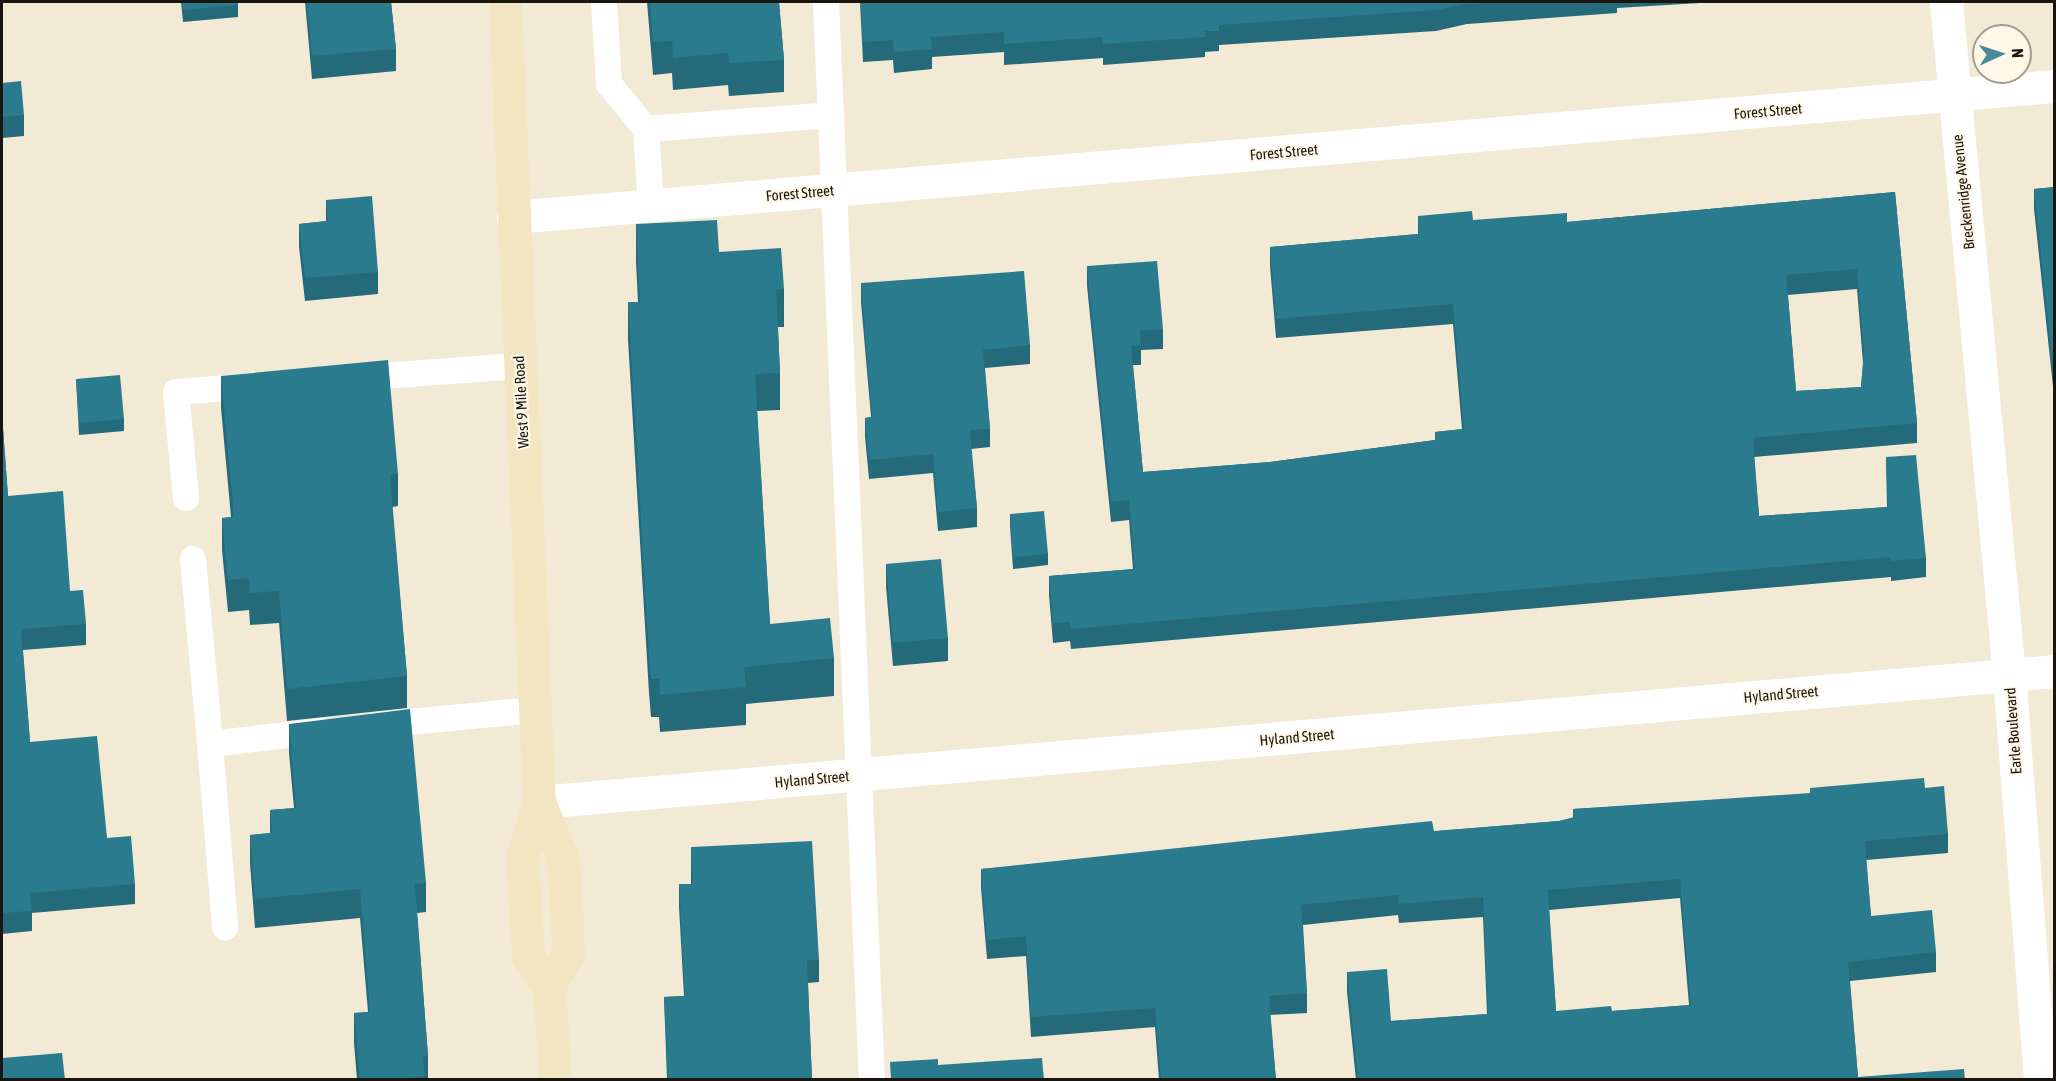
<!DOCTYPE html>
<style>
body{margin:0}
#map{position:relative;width:2056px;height:1081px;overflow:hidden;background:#f3ead6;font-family:"Asap Condensed",sans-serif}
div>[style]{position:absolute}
.service>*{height:26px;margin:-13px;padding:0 13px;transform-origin:13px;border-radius:13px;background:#fff}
.minor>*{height:33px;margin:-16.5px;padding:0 16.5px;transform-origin:16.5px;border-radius:16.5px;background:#fff}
.secondary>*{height:33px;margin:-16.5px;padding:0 16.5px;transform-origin:16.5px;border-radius:16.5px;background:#f2e5c2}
.wall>*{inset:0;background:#246a7a}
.building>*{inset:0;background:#2a7b8e}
span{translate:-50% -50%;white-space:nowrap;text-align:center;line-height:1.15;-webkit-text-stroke:4.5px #fff7e7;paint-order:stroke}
.street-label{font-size:15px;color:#19160f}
.frame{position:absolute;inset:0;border:3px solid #19160f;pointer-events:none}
.north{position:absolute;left:1972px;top:24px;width:60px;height:60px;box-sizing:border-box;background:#fff7e7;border:2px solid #a39d91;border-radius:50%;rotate:87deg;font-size:16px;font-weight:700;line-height:24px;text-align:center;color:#19160f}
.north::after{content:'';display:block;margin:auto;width:21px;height:27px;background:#488a9b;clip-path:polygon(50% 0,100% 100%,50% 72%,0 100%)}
</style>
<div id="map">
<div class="service">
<div style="left:604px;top:2px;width:82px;rotate:86.5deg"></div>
<div style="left:609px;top:84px;width:58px;rotate:50.6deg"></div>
<div style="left:646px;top:129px;width:186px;rotate:-4.3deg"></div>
<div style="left:826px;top:2px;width:1079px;rotate:87.56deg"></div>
<div style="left:646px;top:129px;width:77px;rotate:86.3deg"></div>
<div style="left:355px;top:378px;width:165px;rotate:-4.2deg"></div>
<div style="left:186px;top:498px;width:106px;rotate:-95.4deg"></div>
<div style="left:176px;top:392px;width:80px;rotate:-4.3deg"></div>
<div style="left:193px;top:559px;width:186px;rotate:84.7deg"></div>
<div style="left:210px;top:744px;width:114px;rotate:-6.6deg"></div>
<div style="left:377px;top:725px;width:159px;rotate:-5.4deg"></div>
<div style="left:210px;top:744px;width:184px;rotate:85.3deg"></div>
</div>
<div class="minor">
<div style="left:1946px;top:2px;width:676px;rotate:84.65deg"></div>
<div style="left:2009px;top:675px;width:406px;rotate:85.6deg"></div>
<div style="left:513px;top:217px;width:1547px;rotate:-4.86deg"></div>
<div style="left:539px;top:802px;width:1521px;rotate:-4.94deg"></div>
</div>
<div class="secondary">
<div style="left:505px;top:2px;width:801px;rotate:87.57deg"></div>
<div style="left:539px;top:802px;width:59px;rotate:106.9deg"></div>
<div style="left:522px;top:858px;width:98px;rotate:86.5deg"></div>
<div style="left:528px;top:956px;width:37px;rotate:55deg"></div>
<div style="left:549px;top:986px;width:94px;rotate:86.3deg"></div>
<div style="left:539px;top:802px;width:62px;rotate:67.2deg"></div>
<div style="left:563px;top:859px;width:66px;rotate:86.5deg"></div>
<div style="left:567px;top:925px;width:29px;rotate:88deg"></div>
<div style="left:568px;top:954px;width:37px;rotate:121deg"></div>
</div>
<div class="wall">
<div style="clip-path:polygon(181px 2px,238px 2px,238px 17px,183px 22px)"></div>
<div style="clip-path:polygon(305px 2px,391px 2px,396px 49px,396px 71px,312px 79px)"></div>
<div style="clip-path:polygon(647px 2px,779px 2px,784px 60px,784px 92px,729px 96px,728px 85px,673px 90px,672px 73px,653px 75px)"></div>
<div style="clip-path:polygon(860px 2px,1717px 2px,1617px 8px,1617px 13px,1467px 24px,1436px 31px,1219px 45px,1219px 51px,1205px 52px,1205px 57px,1103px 65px,1103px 58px,1004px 65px,1004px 52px,932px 57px,932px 69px,894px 73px,893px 60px,863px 62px)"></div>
<div style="clip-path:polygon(2px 83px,24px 115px,24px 136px,2px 138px)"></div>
<div style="clip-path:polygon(2055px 187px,2055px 405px,2034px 209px,2034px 189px)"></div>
<div style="clip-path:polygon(evenodd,1895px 192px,1917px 423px,1917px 443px,1754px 457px,1759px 516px,1887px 507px,1886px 457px,1926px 558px,1926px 577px,1891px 581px,1891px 577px,1071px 649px,1070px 641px,1053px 643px,1049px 595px,1049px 576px,1133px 569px,1129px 520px,1111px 522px,1087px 286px,1087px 266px,1163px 329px,1163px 349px,1141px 350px,1141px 365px,1133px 365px,1143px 472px,1270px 462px,1435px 440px,1435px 432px,1462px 429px,1453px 324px,1276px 338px,1270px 266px,1270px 247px,1418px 234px,1418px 216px,1473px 220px,1567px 222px,1895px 192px,1857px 289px,1863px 363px,1861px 387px,1796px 391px,1788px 295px,1857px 289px)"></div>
<div style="clip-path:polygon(326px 200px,378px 272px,378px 294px,305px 301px,299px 247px,299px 224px,326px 221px)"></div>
<div style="clip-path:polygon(636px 224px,719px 252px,784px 289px,784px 327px,778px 327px,780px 373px,780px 410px,757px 411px,770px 624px,834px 658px,834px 696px,746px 704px,746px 725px,660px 732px,659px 717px,651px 717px,649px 693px,628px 340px,628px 302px,638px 302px,636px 262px)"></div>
<div style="clip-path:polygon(861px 283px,1030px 345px,1030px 364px,985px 368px,990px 429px,990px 447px,971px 449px,977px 508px,977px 527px,938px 531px,933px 473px,869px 479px,865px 437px,865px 418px,871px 417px,861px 302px)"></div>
<div style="clip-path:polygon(221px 376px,398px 474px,398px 506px,392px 507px,407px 676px,407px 708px,287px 721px,279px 623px,250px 625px,249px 610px,228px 612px,222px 550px,222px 518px,231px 517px,221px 408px)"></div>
<div style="clip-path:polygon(76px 379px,124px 419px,124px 431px,79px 435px)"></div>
<div style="clip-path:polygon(2px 415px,8px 496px,70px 591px,86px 624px,86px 645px,23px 650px,30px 742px,107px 838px,135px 884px,135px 904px,32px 913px,32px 931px,2px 934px)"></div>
<div style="clip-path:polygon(1010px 514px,1048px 554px,1048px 565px,1013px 569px,1010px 526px)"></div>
<div style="clip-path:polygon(886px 564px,948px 638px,948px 661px,893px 666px,886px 587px)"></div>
<div style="clip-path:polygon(289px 724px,426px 883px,426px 912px,417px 913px,428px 1056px,428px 1080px,357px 1080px,354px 1043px,354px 1013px,368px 1012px,360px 918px,255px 928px,250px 864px,250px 835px,270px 833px,270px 810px,294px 808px,289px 753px)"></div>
<div style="clip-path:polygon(evenodd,1925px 788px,1948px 834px,1948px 853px,1866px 860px,1871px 916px,1936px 952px,1936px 972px,1850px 981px,1858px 1077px,1965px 1080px,1356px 1080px,1347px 992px,1347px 972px,1391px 1021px,1487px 1014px,1483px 917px,1399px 923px,1398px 915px,1303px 925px,1307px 993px,1307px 1013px,1270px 1015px,1276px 1080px,1159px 1080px,1155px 1027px,1031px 1037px,1026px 956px,987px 959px,981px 888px,981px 869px,1559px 821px,1573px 818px,1573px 809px,1925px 788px,1680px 898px,1689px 1005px,1612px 1011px,1556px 1011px,1549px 910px,1680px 898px)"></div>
<div style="clip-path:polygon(691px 847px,819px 960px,819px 982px,808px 983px,812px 1080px,667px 1080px,664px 997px,684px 996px,679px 907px,679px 884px,691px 884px)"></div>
</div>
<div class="building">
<div style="clip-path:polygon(182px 2px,238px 2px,238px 5px,183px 10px)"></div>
<div style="clip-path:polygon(307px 2px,391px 2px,396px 49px,312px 56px)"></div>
<div style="clip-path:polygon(650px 2px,779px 2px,784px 60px,729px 63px,728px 53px,673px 58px,672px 41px,653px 42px)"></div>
<div style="clip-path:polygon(861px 2px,1498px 2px,1467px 4px,1436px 10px,1219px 25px,1219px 31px,1205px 31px,1205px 37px,1103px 44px,1103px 37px,1004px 44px,1004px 32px,931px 37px,932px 49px,894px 52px,893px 40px,863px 42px)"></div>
<div style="clip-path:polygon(21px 81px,24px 115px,2px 117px,2px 83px)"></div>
<div style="clip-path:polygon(2055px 187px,2055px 385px,2034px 189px)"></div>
<div style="clip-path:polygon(evenodd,1895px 192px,1917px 423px,1753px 438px,1759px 516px,1888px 507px,1886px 457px,1916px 455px,1926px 558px,1891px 561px,1891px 557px,1071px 629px,1070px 622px,1053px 623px,1049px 576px,1135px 569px,1129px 500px,1111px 502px,1087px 266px,1157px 261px,1163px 329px,1140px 331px,1141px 345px,1131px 346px,1143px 472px,1270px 462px,1436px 440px,1435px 432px,1464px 429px,1453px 304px,1276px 319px,1270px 247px,1419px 234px,1418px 216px,1472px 211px,1473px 220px,1567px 213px,1567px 222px,1895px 192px,1857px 269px,1864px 353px,1861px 387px,1796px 391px,1786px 275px,1857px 269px)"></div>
<div style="clip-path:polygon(372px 196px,378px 272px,305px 278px,299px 224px,328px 221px,326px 200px)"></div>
<div style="clip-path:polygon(717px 220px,719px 252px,781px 248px,784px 289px,776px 290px,780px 373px,755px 374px,770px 624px,830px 618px,834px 658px,744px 667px,746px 687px,660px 695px,659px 679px,651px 679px,649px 655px,628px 302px,640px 302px,636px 224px)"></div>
<div style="clip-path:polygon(1024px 271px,1030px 345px,983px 350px,990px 429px,970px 430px,977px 508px,938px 512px,933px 454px,869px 460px,865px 418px,872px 417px,861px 283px)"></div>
<div style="clip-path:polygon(388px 360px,398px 474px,390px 475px,407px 676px,287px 689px,279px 591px,250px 593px,249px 578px,228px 580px,222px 518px,234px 517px,221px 376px)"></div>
<div style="clip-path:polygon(120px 375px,124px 419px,79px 423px,76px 379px)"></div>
<div style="clip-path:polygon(2px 415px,8px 496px,63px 491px,70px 591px,83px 590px,86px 624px,21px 629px,30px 742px,97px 736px,107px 838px,131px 836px,135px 884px,30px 893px,32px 911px,2px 913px)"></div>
<div style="clip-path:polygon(1044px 511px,1048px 554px,1013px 557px,1010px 514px)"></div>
<div style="clip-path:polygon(941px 559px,948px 638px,893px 643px,886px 564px)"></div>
<div style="clip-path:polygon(410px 709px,426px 883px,415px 884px,428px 1056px,423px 1056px,425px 1076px,391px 1080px,360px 1080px,354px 1013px,370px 1012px,360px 889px,255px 899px,250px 835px,272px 833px,270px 810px,296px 808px,289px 724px)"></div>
<div style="clip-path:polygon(evenodd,1924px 778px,1925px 788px,1944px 786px,1948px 834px,1865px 841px,1871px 916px,1932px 910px,1936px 952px,1848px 962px,1858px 1077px,1964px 1069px,1965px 1080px,1358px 1080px,1347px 972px,1387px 969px,1391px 1021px,1488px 1014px,1483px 897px,1399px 904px,1398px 895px,1301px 905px,1307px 993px,1269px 996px,1276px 1080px,1161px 1080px,1155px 1008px,1031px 1017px,1026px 936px,987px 940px,981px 869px,1393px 825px,1432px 821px,1434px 831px,1559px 821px,1574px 817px,1573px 809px,1810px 793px,1810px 788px,1924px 778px,1680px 879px,1691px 1005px,1612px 1011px,1611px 1006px,1556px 1011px,1548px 890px,1680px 879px)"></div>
<div style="clip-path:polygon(812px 841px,819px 960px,807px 960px,812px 1080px,668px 1080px,664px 997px,685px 996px,679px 884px,693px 884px,691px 847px)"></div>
<div style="clip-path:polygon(62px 1053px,65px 1080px,2px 1080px,2px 1058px)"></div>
<div style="clip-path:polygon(1042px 1058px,1044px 1080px,891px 1080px,890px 1062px,938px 1059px,938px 1065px)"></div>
</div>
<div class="street-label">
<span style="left:1768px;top:111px;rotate:-5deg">Forest Street</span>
<span style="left:1284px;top:152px;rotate:-5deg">Forest Street</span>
<span style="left:1963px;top:192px;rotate:-96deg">Breckenridge Avenue</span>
<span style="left:800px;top:193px;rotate:-5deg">Forest Street</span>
<span style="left:521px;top:402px;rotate:-93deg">West 9 Mile Road</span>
<span style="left:1781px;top:694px;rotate:-5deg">Hyland Street</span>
<span style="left:2013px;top:731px;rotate:-94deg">Earle Boulevard</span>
<span style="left:1297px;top:737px;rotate:-5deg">Hyland Street</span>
<span style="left:812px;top:779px;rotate:-5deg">Hyland Street</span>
</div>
<div class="frame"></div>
<div class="north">N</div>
</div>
